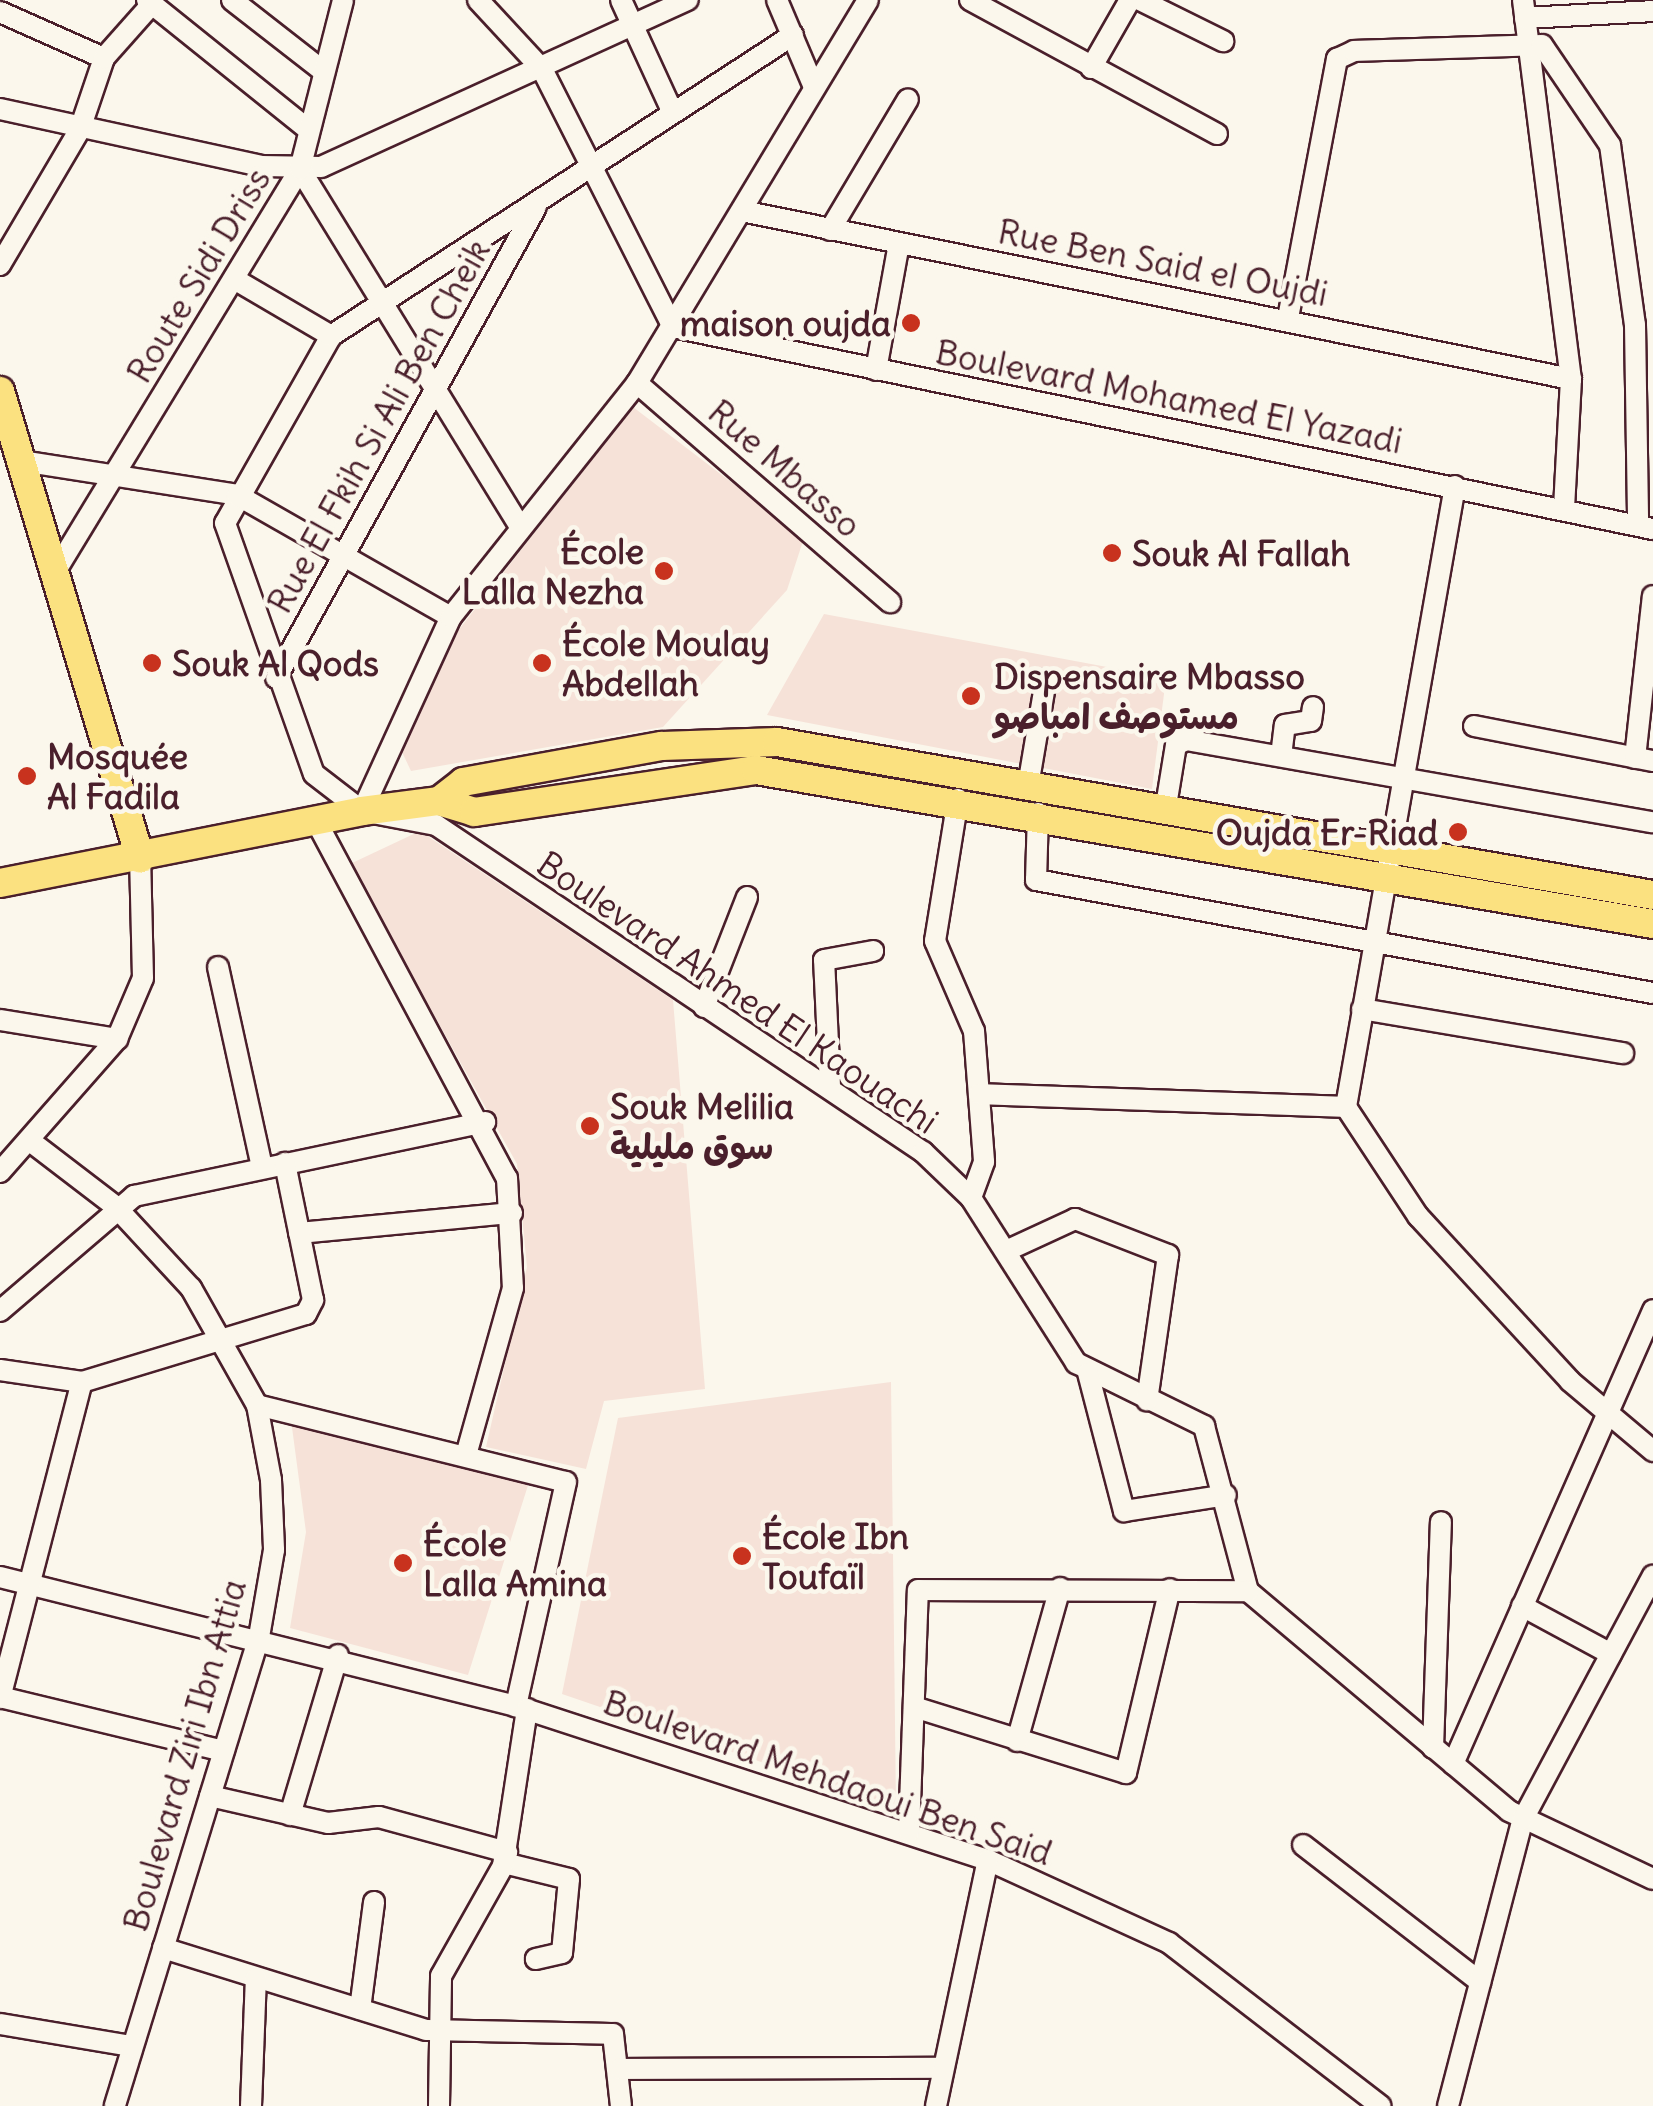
<!DOCTYPE html>
<meta charset="utf-8">
<style>
body{margin:0}
#map{position:relative;width:1653px;height:2106px;overflow:hidden;background:#fbf7ec;font-family:Delius,"Playpen Sans Arabic",sans-serif}
div>[style]{position:absolute}
.built>*{inset:0;background:#f6e2d8}
.roads{filter:drop-shadow(2px 0 #4a1f2b) drop-shadow(-2px 0 #4a1f2b) drop-shadow(0 2px #4a1f2b) drop-shadow(0 -2px #4a1f2b)}
.minor>*{height:20px;margin:-10px;padding:0 10px;transform-origin:10px;border-radius:10px;background:#fbf7ec}
.major>*{height:28px;margin:-14px;padding:0 14px;transform-origin:14px;border-radius:14px;background:#fbe180}
.dots>*{width:28px;height:28px;translate:-50% -50%;box-sizing:border-box;border:5px solid #fbf7ec;border-radius:50%}
span{translate:-50% -50%;white-space:nowrap;text-align:center;line-height:1.15;-webkit-text-stroke:9px #fbf7ec;paint-order:stroke}
.street-label{font-size:35px;color:#4a1f2b}
.poi-label{font-size:35px;color:#4a1f2b;font-weight:700}
.right{translate:-100% -50%;text-align:right}
.left{translate:0 -50%;text-align:left}
</style>
<div id="map">
<div class="built">
<div style="clip-path:polygon(633px 407px,804px 538px,787px 590px,663px 727px,411px 771px,402px 752px,450px 641px)"></div>
<div style="clip-path:polygon(824px 614px,1166px 678px,1152px 789px,767px 715px)"></div>
<div style="clip-path:polygon(420px 831px,673px 1000px,705px 1389px,604px 1401px,586px 1469px,486px 1447px,527px 1267px,517px 1164px,350px 864px)"></div>
<div style="clip-path:polygon(891px 1382px,896px 1808px,562px 1694px,618px 1418px)"></div>
<div style="clip-path:polygon(291px 1420px,530px 1479px,468px 1675px,290px 1628px,306px 1532px)"></div>
</div>
<div class="roads">
<div class="minor">
<div style="left:147px;top:0;width:204px;rotate:38.8deg"></div>
<div style="left:232px;top:0;width:114px;rotate:37.9deg"></div>
<div style="left:478px;top:0;width:94px;rotate:47.2deg"></div>
<div style="left:542px;top:69px;width:289px;rotate:63.1deg"></div>
<div style="left:673px;top:327px;width:1001px;rotate:11.65deg"></div>
<div style="left:621px;top:0;width:122px;rotate:65.3deg"></div>
<div style="left:777px;top:0;width:95px;rotate:67deg"></div>
<div style="left:970px;top:0;width:281px;rotate:28.5deg"></div>
<div style="left:1140px;top:0;width:93px;rotate:26.3deg"></div>
<div style="left:1523px;top:0;width:382px;rotate:82.8deg"></div>
<div style="left:1571px;top:379px;width:128px;rotate:93.1deg"></div>
<div style="left:0;top:12px;width:114px;rotate:23.9deg"></div>
<div style="left:1525px;top:18px;width:128px;rotate:-3.1deg"></div>
<div style="left:793px;top:35px;width:551px;rotate:146.92deg"></div>
<div style="left:331px;top:336px;width:215px;rotate:119.5deg"></div>
<div style="left:225px;top:523px;width:266px;rotate:70.5deg"></div>
<div style="left:314px;top:774px;width:61px;rotate:37.6deg"></div>
<div style="left:362px;top:811px;width:75px;rotate:10.7deg"></div>
<div style="left:436px;top:825px;width:587px;rotate:33.88deg"></div>
<div style="left:923px;top:1152px;width:66px;rotate:43.8deg"></div>
<div style="left:971px;top:1198px;width:196px;rotate:57.5deg"></div>
<div style="left:1076px;top:1363px;width:143px;rotate:26.2deg"></div>
<div style="left:1204px;top:1426px;width:171px;rotate:75.1deg"></div>
<div style="left:1248px;top:1591px;width:341px;rotate:40.1deg"></div>
<div style="left:1509px;top:1811px;width:159px;rotate:25.3deg"></div>
<div style="left:1091px;top:68px;width:78px;rotate:-60.2deg"></div>
<div style="left:0;top:109px;width:267px;rotate:12.3deg"></div>
<div style="left:261px;top:166px;width:60px;rotate:1deg"></div>
<div style="left:321px;top:167px;width:403px;rotate:-24.5deg"></div>
<div style="left:300px;top:169px;width:419px;rotate:58.4deg"></div>
<div style="left:742px;top:211px;width:846px;rotate:11.46deg"></div>
<div style="left:830px;top:230px;width:152px;rotate:-59.2deg"></div>
<div style="left:0;top:265px;width:158px;rotate:-59.5deg"></div>
<div style="left:80px;top:129px;width:75px;rotate:-71.3deg"></div>
<div style="left:104px;top:58px;width:72px;rotate:-48.4deg"></div>
<div style="left:234px;top:279px;width:113px;rotate:30.4deg"></div>
<div style="left:1288px;top:318px;width:264px;rotate:-79.3deg"></div>
<div style="left:1337px;top:59px;width:19px;rotate:-25deg"></div>
<div style="left:1354px;top:51px;width:188px;rotate:-1.8deg"></div>
<div style="left:1542px;top:45px;width:121px;rotate:55.8deg"></div>
<div style="left:1610px;top:145px;width:182px;rotate:82.1deg"></div>
<div style="left:1635px;top:325px;width:200px;rotate:89.1deg"></div>
<div style="left:876px;top:370px;width:128px;rotate:-79.7deg"></div>
<div style="left:637px;top:383px;width:335px;rotate:40.9deg"></div>
<div style="left:21px;top:461px;width:219px;rotate:8.9deg"></div>
<div style="left:237px;top:495px;width:246px;rotate:29.7deg"></div>
<div style="left:1455px;top:486px;width:630px;rotate:99.96deg"></div>
<div style="left:1346px;top:1107px;width:131px;rotate:56.6deg"></div>
<div style="left:1418px;top:1216px;width:224px;rotate:47.3deg"></div>
<div style="left:1570px;top:1381px;width:109px;rotate:40.1deg"></div>
<div style="left:55px;top:572px;width:472px;rotate:-58.7deg"></div>
<div style="left:300px;top:169px;width:174px;rotate:-75.7deg"></div>
<div style="left:276px;top:678px;width:538px;rotate:-61.1deg"></div>
<div style="left:1474px;top:726px;width:182px;rotate:11.1deg"></div>
<div style="left:1281px;top:756px;width:31px;rotate:-83deg"></div>
<div style="left:1285px;top:725px;width:26px;rotate:-9deg"></div>
<div style="left:1311px;top:721px;width:14px;rotate:-82deg"></div>
<div style="left:1635px;top:758px;width:163px;rotate:-83.7deg"></div>
<div style="left:1028px;top:786px;width:108px;rotate:-80.4deg"></div>
<div style="left:958px;top:799px;width:144px;rotate:99.2deg"></div>
<div style="left:935px;top:941px;width:98px;rotate:66.6deg"></div>
<div style="left:974px;top:1031px;width:131px;rotate:85.6deg"></div>
<div style="left:984px;top:1162px;width:38px;rotate:110deg"></div>
<div style="left:362px;top:811px;width:213px;rotate:-65.4deg"></div>
<div style="left:451px;top:617px;width:299px;rotate:-51.5deg"></div>
<div style="left:637px;top:383px;width:447px;rotate:-58.9deg"></div>
<div style="left:1165px;top:812px;width:68px;rotate:-80.7deg"></div>
<div style="left:1176px;top:745px;width:11px;rotate:-27deg"></div>
<div style="left:1186px;top:740px;width:474px;rotate:10deg"></div>
<div style="left:1038px;top:813px;width:67px;rotate:91.7deg"></div>
<div style="left:1036px;top:880px;width:627px;rotate:10.38deg"></div>
<div style="left:316px;top:821px;width:405px;rotate:61.9deg"></div>
<div style="left:507px;top:1178px;width:110px;rotate:86.9deg"></div>
<div style="left:513px;top:1288px;width:170px;rotate:105.7deg"></div>
<div style="left:218px;top:967px;width:205px;rotate:77.6deg"></div>
<div style="left:704px;top:1007px;width:118px;rotate:-68.6deg"></div>
<div style="left:1362px;top:1009px;width:265px;rotate:9.6deg"></div>
<div style="left:0;top:1020px;width:119px;rotate:9.2deg"></div>
<div style="left:830px;top:1086px;width:126px;rotate:-92.7deg"></div>
<div style="left:824px;top:960px;width:50px;rotate:-10.4deg"></div>
<div style="left:979px;top:1094px;width:367px;rotate:2deg"></div>
<div style="left:34px;top:1144px;width:102px;rotate:37.4deg"></div>
<div style="left:115px;top:1206px;width:112px;rotate:47.2deg"></div>
<div style="left:191px;top:1288px;width:134px;rotate:60.6deg"></div>
<div style="left:257px;top:1405px;width:76px;rotate:79.4deg"></div>
<div style="left:271px;top:1480px;width:70px;rotate:87.5deg"></div>
<div style="left:274px;top:1550px;width:88px;rotate:99.8deg"></div>
<div style="left:259px;top:1637px;width:491px;rotate:107.1deg"></div>
<div style="left:0;top:1172px;width:177px;rotate:-48.7deg"></div>
<div style="left:117px;top:1039px;width:66px;rotate:-66.9deg"></div>
<div style="left:143px;top:978px;width:120px;rotate:-91.4deg"></div>
<div style="left:299px;top:1233px;width:214px;rotate:-5.4deg"></div>
<div style="left:1008px;top:1250px;width:74px;rotate:-24.8deg"></div>
<div style="left:1075px;top:1219px;width:100px;rotate:21.2deg"></div>
<div style="left:1168px;top:1255px;width:147px;rotate:98.2deg"></div>
<div style="left:0;top:1311px;width:177px;rotate:-40.6deg"></div>
<div style="left:134px;top:1196px;width:359px;rotate:-11.9deg"></div>
<div style="left:0;top:1370px;width:83px;rotate:8.3deg"></div>
<div style="left:82px;top:1382px;width:234px;rotate:-16.9deg"></div>
<div style="left:306px;top:1314px;width:16px;rotate:-63deg"></div>
<div style="left:313px;top:1300px;width:140px;rotate:-101.6deg"></div>
<div style="left:1088px;top:1373px;width:143px;rotate:75.4deg"></div>
<div style="left:1124px;top:1511px;width:103px;rotate:-8.9deg"></div>
<div style="left:257px;top:1405px;width:318px;rotate:14deg"></div>
<div style="left:566px;top:1482px;width:230px;rotate:102.6deg"></div>
<div style="left:0;top:1577px;width:532px;rotate:14.04deg"></div>
<div style="left:516px;top:1706px;width:496px;rotate:18.1deg"></div>
<div style="left:988px;top:1860px;width:199px;rotate:24.6deg"></div>
<div style="left:1169px;top:1943px;width:267px;rotate:37.6deg"></div>
<div style="left:1522px;top:1606px;width:101px;rotate:28.3deg"></div>
<div style="left:0;top:1697px;width:230px;rotate:13.6deg"></div>
<div style="left:0;top:1698px;width:326px;rotate:-75.5deg"></div>
<div style="left:914px;top:1707px;width:222px;rotate:17.3deg"></div>
<div style="left:1126px;top:1773px;width:189px;rotate:-76.6deg"></div>
<div style="left:1017px;top:1741px;width:159px;rotate:-74.3deg"></div>
<div style="left:1433px;top:1748px;width:226px;rotate:-88deg"></div>
<div style="left:1453px;top:1764px;width:496px;rotate:-66.2deg"></div>
<div style="left:210px;top:1796px;width:121px;rotate:12.9deg"></div>
<div style="left:328px;top:1823px;width:51px;rotate:-6.7deg"></div>
<div style="left:379px;top:1817px;width:133px;rotate:15.3deg"></div>
<div style="left:290px;top:1815px;width:167px;rotate:-73.3deg"></div>
<div style="left:909px;top:1832px;width:242px;rotate:-87.9deg"></div>
<div style="left:918px;top:1590px;width:330px;rotate:0.2deg"></div>
<div style="left:1303px;top:1845px;width:224px;rotate:37.7deg"></div>
<div style="left:504px;top:1863px;width:67px;rotate:13.8deg"></div>
<div style="left:569px;top:1879px;width:74px;rotate:95.4deg"></div>
<div style="left:562px;top:1953px;width:27px;rotate:167deg"></div>
<div style="left:163px;top:1948px;width:275px;rotate:17.3deg"></div>
<div style="left:426px;top:2030px;width:187px;rotate:1.2deg"></div>
<div style="left:613px;top:2034px;width:72px;rotate:83.7deg"></div>
<div style="left:360px;top:2009px;width:108px;rotate:-82.5deg"></div>
<div style="left:0;top:2024px;width:134px;rotate:9.5deg"></div>
<div style="left:620px;top:2069px;width:320px;rotate:-0.2deg"></div>
<div style="left:251px;top:2106px;width:128px;rotate:-87.8deg"></div>
<div style="left:439px;top:2106px;width:130px;rotate:-89.1deg"></div>
<div style="left:441px;top:1976px;width:126px;rotate:-60.6deg"></div>
<div style="left:503px;top:1866px;width:159px;rotate:-81.3deg"></div>
<div style="left:936px;top:2106px;width:251px;rotate:-78.1deg"></div>
<div style="left:1448px;top:2106px;width:297px;rotate:-75.4deg"></div>
<div style="left:1523px;top:1819px;width:276px;rotate:-61.9deg"></div>
</div>
<div class="major">
<div style="left:0;top:391px;width:488px;rotate:73.3deg"></div>
<div style="left:439px;top:801px;width:31px;rotate:-38deg"></div>
<div style="left:463px;top:782px;width:202px;rotate:-10.3deg"></div>
<div style="left:662px;top:746px;width:115px;rotate:-2deg"></div>
<div style="left:777px;top:742px;width:889px;rotate:9.91deg"></div>
<div style="left:0;top:883px;width:369px;rotate:-11.2deg"></div>
<div style="left:362px;top:811px;width:78px;rotate:-7.4deg"></div>
<div style="left:439px;top:801px;width:37px;rotate:17deg"></div>
<div style="left:474px;top:812px;width:285px;rotate:-8.5deg"></div>
<div style="left:756px;top:770px;width:910px;rotate:9.74deg"></div>
</div>
</div>
<div class="dots">
<div style="left:911px;top:323px;background:#c8321e"></div>
<div style="left:1112px;top:553px;background:#c8321e"></div>
<div style="left:664px;top:571px;background:#c8321e"></div>
<div style="left:152px;top:663px;background:#c8321e"></div>
<div style="left:542px;top:663px;background:#c8321e"></div>
<div style="left:971px;top:696px;background:#c8321e"></div>
<div style="left:27px;top:776px;background:#c8321e"></div>
<div style="left:1458px;top:832px;background:#c8321e"></div>
<div style="left:590px;top:1126px;background:#c8321e"></div>
<div style="left:742px;top:1556px;background:#c8321e"></div>
<div style="left:403px;top:1563px;background:#c8321e"></div>
</div>
<div class="street-label">
<span style="left:1163px;top:262px;rotate:11deg">Rue Ben Said el Oujdi</span>
<span style="left:198px;top:275px;rotate:-59deg">Route Sidi Driss</span>
<span style="left:1169px;top:396px;rotate:11deg">Boulevard Mohamed El Yazadi</span>
<span style="left:378px;top:426px;rotate:-61deg">Rue El Fkih Si Ali Ben Cheik</span>
<span style="left:785px;top:468px;rotate:41deg">Rue Mbasso</span>
<span style="left:738px;top:992px;rotate:34deg">Boulevard Ahmed El Kaouachi</span>
<span style="left:184px;top:1755px;rotate:-74deg">Boulevard Ziri Ibn Attia</span>
<span style="left:828px;top:1777px;rotate:19deg">Boulevard Mehdaoui Ben Said</span>
</div>
<div class="poi-label">
<span class="right" style="left:891px;top:323px">maison oujda</span>
<span class="right" style="left:644px;top:571px">École<br>Lalla Nezha</span>
<span class="left" style="left:1132px;top:553px">Souk Al Fallah</span>
<span class="left" style="left:562px;top:663px">École Moulay<br>Abdellah</span>
<span class="left" style="left:172px;top:663px">Souk Al Qods</span>
<span class="left" style="left:994px;top:696px">Dispensaire Mbasso<br>مستوصف امباصو</span>
<span class="left" style="left:47px;top:776px">Mosquée<br>Al Fadila</span>
<span class="right" style="left:1438px;top:832px">Oujda Er-Riad</span>
<span class="left" style="left:610px;top:1126px">Souk Melilia<br>سوق مليلية</span>
<span class="left" style="left:762px;top:1556px">École Ibn<br>Toufaïl</span>
<span class="left" style="left:423px;top:1563px">École<br>Lalla Amina</span>
</div>
</div>
